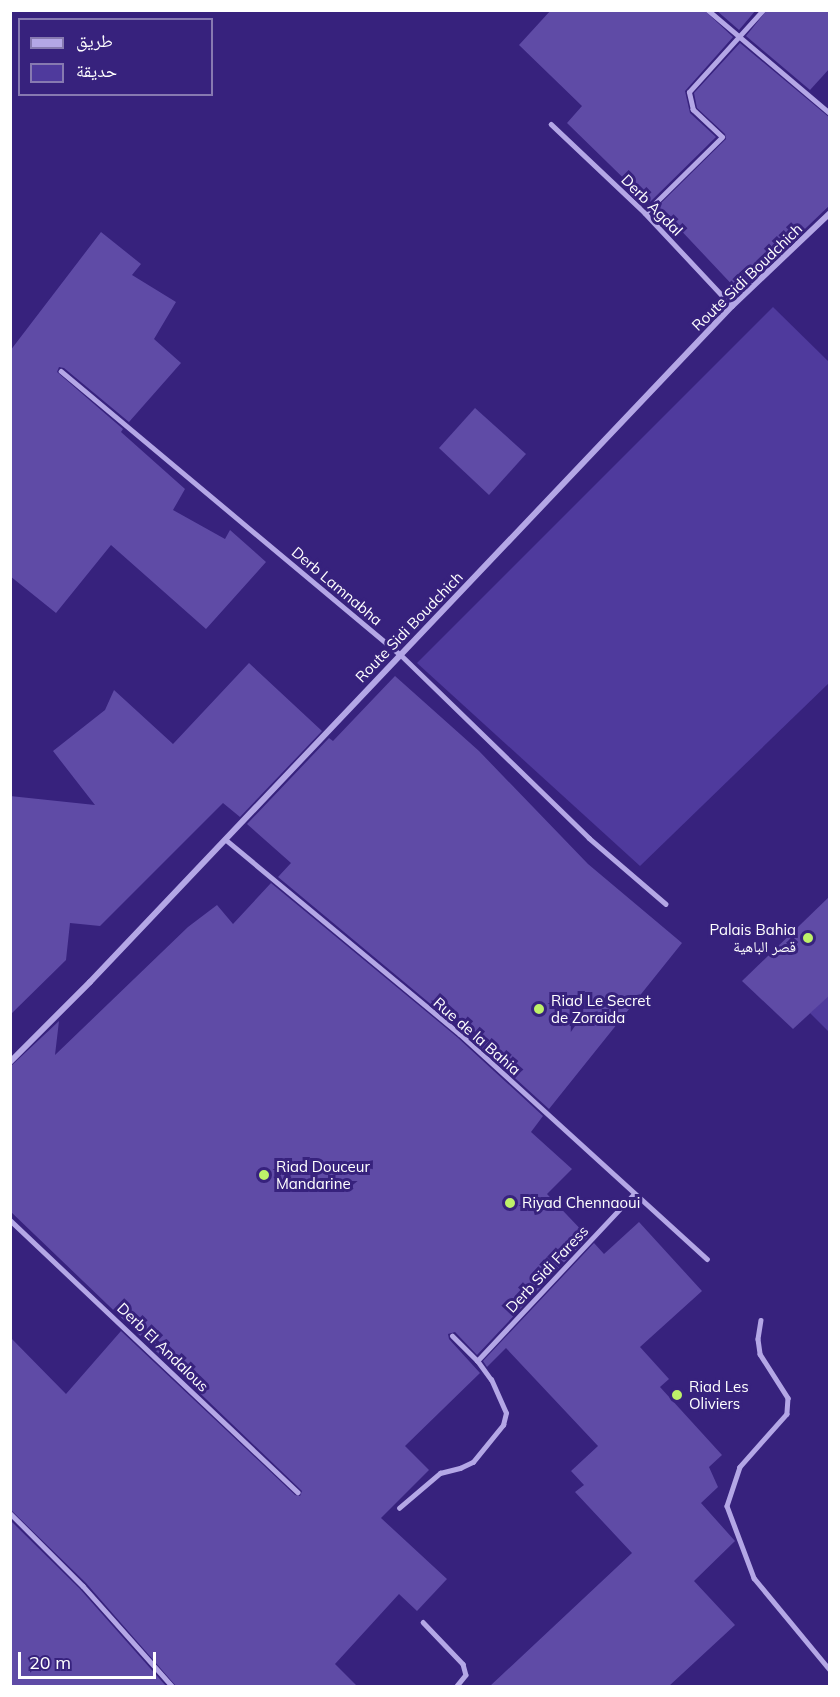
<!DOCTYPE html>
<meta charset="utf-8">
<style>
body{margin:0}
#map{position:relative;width:840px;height:1697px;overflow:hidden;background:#37227d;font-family:Mulish,"Noto Naskh Arabic",sans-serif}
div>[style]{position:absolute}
.green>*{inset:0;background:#4f3a9d}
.building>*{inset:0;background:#5f4ba6}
.service>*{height:4.5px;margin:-2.25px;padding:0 2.25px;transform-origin:2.25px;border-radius:2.25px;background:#b4a7e6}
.minor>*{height:6px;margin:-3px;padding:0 3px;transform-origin:3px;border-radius:3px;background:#b4a7e6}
.dots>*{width:16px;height:16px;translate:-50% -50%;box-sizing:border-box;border:3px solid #37227d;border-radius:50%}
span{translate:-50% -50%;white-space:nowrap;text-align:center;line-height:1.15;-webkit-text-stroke:6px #37227d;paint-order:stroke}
.street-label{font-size:15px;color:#fff}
.poi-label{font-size:15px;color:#fff}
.right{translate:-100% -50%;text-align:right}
.left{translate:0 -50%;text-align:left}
.frame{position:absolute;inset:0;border:12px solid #fff;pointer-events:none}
.legend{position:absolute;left:18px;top:18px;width:195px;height:78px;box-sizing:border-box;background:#37227d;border:2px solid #877ab1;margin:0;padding:8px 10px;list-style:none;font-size:18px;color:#fff}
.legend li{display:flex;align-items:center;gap:12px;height:30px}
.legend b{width:30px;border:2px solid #877ab1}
.scale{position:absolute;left:18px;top:1652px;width:138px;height:27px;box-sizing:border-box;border:3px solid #fff;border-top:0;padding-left:8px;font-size:18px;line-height:21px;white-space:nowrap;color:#fff;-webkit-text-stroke:4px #37227d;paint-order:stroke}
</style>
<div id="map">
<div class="green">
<div style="clip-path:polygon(773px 307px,829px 362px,829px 683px,640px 866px,417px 663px)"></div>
<div style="clip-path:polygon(829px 995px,829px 1032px,810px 1013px)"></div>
</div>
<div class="building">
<div style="clip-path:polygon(551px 10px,704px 10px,733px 37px,685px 91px,690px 113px,716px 137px,649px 203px,567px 123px,582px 106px,519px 45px)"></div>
<div style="clip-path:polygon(716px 10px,756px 10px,739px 30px)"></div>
<div style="clip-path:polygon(767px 10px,830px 10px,830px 68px,810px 90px,746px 36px)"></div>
<div style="clip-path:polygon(740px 43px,830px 118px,830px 205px,739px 292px,658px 206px,726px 139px,725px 134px,697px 108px,694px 93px)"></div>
<div style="clip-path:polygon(101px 232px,141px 264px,132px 275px,176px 302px,154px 339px,181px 363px,129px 422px,64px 368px,59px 367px,57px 372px,123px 429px,121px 432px,185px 489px,173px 510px,225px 539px,230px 530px,266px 562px,206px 629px,111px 545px,56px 613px,10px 576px,10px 351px)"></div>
<div style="clip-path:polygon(475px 408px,526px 454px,489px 495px,439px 448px)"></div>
<div style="clip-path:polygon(249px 663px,322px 731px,240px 817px,223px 803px,100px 926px,70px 923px,66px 960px,10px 1015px,10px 796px,95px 805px,53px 751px,105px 710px,114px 690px,173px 744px)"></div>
<div style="clip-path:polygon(395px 676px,479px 751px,588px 864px,682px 943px,549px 1109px,463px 1031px,278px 877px,291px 863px,247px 824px,329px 738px,333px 741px)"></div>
<div style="clip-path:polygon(271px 883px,457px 1037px,543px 1116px,531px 1132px,572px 1169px,547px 1194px,588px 1237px,477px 1355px,455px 1332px,448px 1334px,449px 1339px,480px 1373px,405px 1446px,429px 1470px,381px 1518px,447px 1579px,417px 1611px,399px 1594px,335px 1664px,357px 1686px,176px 1686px,86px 1583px,10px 1509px,10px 1337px,66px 1394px,121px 1331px,295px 1495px,300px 1496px,302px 1491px,10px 1211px,10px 1067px,59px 1021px,55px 1055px,188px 927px,217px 905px,233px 924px)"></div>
<div style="clip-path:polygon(830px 896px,830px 995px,793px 1029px,742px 981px)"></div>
<div style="clip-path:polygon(639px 1222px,702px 1291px,640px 1347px,669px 1379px,660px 1387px,722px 1455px,709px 1467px,718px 1487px,701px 1503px,735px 1541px,694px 1581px,735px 1625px,669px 1686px,490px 1686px,632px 1553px,575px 1492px,584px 1485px,571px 1471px,598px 1446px,506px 1348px,487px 1367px,483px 1361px,594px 1243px,604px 1254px)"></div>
<div style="clip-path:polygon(10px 1520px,80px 1589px,166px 1686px,10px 1686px)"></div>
</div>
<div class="service">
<div style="left:708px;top:10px;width:160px;rotate:40.2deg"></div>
<div style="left:551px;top:124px;width:129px;rotate:43.4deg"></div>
<div style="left:645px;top:213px;width:127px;rotate:46.9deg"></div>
<div style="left:645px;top:213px;width:108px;rotate:-44.6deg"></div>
<div style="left:722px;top:137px;width:40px;rotate:-137deg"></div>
<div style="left:693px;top:110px;width:18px;rotate:-103deg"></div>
<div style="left:689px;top:92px;width:110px;rotate:-47.9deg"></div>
<div style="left:61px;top:371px;width:442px;rotate:39.9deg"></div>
<div style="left:400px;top:654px;width:264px;rotate:44.2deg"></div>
<div style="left:589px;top:838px;width:101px;rotate:40.6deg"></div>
<div style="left:225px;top:839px;width:305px;rotate:39.7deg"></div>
<div style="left:460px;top:1034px;width:334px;rotate:42.3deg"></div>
<div style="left:10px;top:1220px;width:396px;rotate:43.4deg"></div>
<div style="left:761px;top:1320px;width:19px;rotate:99deg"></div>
<div style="left:758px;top:1339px;width:15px;rotate:82deg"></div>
<div style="left:760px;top:1354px;width:52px;rotate:57.5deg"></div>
<div style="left:788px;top:1398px;width:16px;rotate:94deg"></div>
<div style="left:787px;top:1414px;width:71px;rotate:131.6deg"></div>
<div style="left:740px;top:1467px;width:41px;rotate:108.4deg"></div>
<div style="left:727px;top:1506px;width:77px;rotate:69.4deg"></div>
<div style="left:754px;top:1578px;width:119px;rotate:50.4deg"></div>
<div style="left:477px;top:1361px;width:229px;rotate:-46.8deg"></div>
<div style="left:399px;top:1508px;width:54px;rotate:-40.5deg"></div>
<div style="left:440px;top:1473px;width:21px;rotate:-14deg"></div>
<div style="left:460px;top:1468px;width:14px;rotate:-25deg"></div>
<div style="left:473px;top:1462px;width:48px;rotate:-51deg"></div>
<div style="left:503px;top:1425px;width:12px;rotate:-76deg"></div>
<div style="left:506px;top:1413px;width:36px;rotate:-114deg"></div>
<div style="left:491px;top:1380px;width:24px;rotate:-126deg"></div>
<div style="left:477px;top:1361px;width:35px;rotate:-135deg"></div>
<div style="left:10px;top:1513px;width:103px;rotate:45deg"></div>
<div style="left:83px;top:1586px;width:134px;rotate:48.3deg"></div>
<div style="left:423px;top:1622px;width:58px;rotate:46.4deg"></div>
<div style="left:463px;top:1664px;width:11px;rotate:75deg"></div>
<div style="left:466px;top:1675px;width:14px;rotate:129deg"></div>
</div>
<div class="minor">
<div style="left:10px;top:1062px;width:113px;rotate:-45deg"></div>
<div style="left:90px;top:982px;width:932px;rotate:-46.48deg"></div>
<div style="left:732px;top:306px;width:135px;rotate:-43.5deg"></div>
</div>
<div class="dots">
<div style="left:808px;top:938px;background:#bef169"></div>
<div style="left:539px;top:1009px;background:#bef169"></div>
<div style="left:264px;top:1175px;background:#bef169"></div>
<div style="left:510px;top:1203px;background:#bef169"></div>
<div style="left:677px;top:1395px;background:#bef169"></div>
</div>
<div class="street-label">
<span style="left:652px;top:205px;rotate:45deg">Derb Agdal</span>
<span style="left:747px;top:277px;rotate:-44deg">Route Sidi Boudchich</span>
<span style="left:337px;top:586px;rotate:40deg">Derb Lamnabha</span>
<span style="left:409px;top:627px;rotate:-46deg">Route Sidi Boudchich</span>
<span style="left:477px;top:1036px;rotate:41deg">Rue de la Bahia</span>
<span style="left:547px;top:1269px;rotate:-47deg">Derb Sidi Faress</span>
<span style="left:163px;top:1347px;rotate:44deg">Derb El Andalous</span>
</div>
<div class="poi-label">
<span class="right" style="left:796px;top:938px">Palais Bahia<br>قصر الباهية</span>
<span class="left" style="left:551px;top:1009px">Riad Le Secret<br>de Zoraida</span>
<span class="left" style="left:276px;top:1175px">Riad Douceur<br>Mandarine</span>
<span class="left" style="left:522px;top:1203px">Riyad Chennaoui</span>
<span class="left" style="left:689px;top:1395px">Riad Les<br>Oliviers</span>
</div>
<div class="frame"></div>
<ul class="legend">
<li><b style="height:8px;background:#b4a7e6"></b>طريق</li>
<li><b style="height:16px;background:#4f3a9d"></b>حديقة</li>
</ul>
<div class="scale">20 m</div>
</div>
